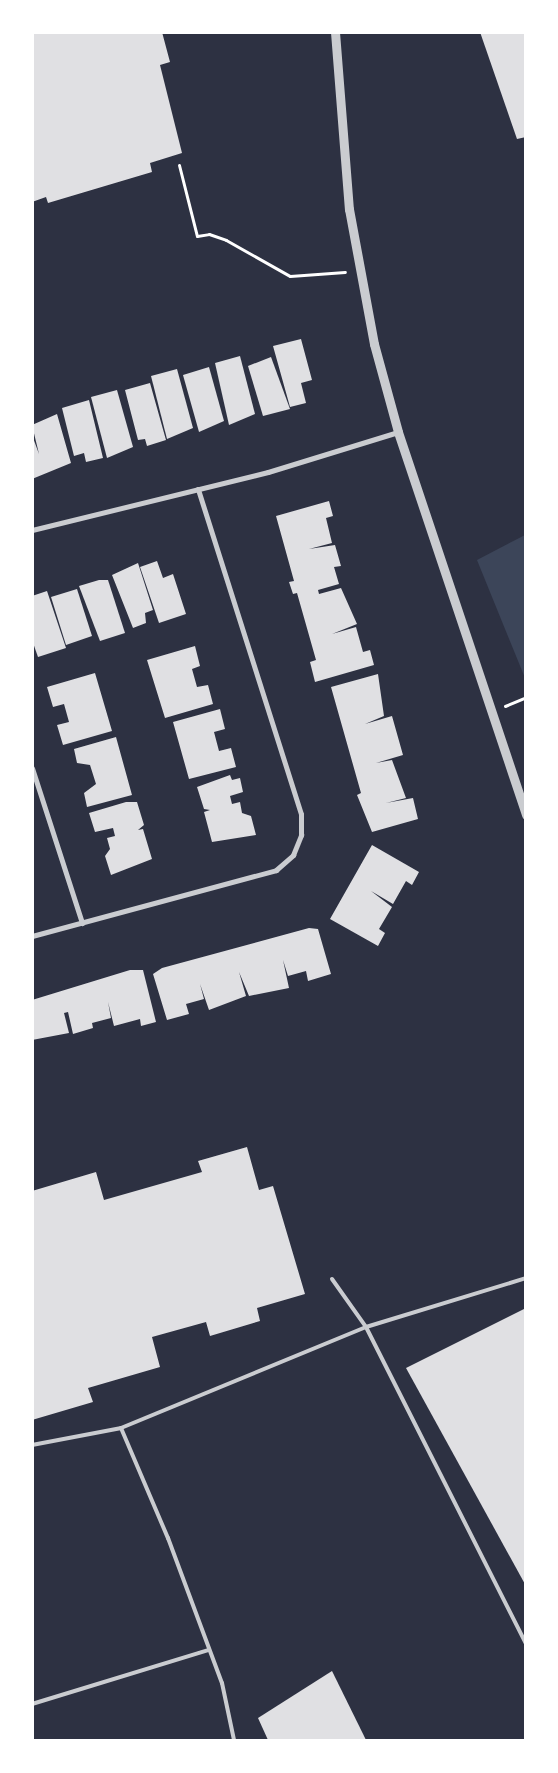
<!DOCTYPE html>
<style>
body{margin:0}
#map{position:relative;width:558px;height:1773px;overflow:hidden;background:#2d3142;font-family:Signika,sans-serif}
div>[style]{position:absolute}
.green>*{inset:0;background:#3c4559}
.building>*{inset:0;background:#e0e0e3}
.path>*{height:3px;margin:-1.5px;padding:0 1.5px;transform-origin:1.5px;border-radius:1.5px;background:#fff}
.service>*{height:4px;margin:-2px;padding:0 2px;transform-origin:2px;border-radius:2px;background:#caccd0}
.minor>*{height:5px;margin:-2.5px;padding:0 2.5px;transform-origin:2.5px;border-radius:2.5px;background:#caccd0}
.tertiary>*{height:9px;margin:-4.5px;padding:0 4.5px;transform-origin:4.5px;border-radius:4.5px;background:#caccd0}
span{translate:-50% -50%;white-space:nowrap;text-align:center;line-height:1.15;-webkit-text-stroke:5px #fff;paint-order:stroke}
.frame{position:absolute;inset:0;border:34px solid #fff;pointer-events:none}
</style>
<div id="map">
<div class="green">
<div style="clip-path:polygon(525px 535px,525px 678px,477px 560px)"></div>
</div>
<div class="building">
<div style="clip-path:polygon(32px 32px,162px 32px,170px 62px,160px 65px,182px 153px,150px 163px,152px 172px,48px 203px,46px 197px,32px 202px)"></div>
<div style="clip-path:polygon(480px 32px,526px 32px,526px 137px,517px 139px)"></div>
<div style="clip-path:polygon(301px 339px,312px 380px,301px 383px,306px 403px,290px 407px,273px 346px)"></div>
<div style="clip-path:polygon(240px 356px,255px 414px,229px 425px,215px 363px)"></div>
<div style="clip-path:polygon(271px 357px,290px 409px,263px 416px,248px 366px)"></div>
<div style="clip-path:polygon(209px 367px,224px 421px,199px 432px,183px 375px)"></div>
<div style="clip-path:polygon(177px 369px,193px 428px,167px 439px,151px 376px)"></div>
<div style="clip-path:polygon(150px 383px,166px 440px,147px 446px,145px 439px,138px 440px,125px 390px)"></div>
<div style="clip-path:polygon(117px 390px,133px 447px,107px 458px,91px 397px)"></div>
<div style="clip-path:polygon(89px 400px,103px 458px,86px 462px,84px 453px,74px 456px,62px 408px)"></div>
<div style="clip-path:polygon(57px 414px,71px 463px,32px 479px,32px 435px,39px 454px,32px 425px)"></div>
<div style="clip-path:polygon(329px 501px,333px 516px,326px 518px,332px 543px,309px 549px,335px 545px,341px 566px,334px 567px,339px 584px,318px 590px,319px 594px,341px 588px,357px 624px,332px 634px,356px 627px,363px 652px,370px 650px,374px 665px,315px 682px,310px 662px,316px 660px,297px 593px,293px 594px,289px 582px,294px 581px,276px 516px)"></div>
<div style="clip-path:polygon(157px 561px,163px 578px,173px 574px,186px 614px,159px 623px,140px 567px)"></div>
<div style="clip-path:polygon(138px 563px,153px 610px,145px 613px,146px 623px,133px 628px,112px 575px)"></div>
<div style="clip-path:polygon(99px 580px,108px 580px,125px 633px,100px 641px,79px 586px)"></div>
<div style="clip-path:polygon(77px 589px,92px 636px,66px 645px,51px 597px)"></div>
<div style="clip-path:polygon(47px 591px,66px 648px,38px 657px,32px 640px,32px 596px)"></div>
<div style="clip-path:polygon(195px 646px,200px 666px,192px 669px,197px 687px,208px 685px,213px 704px,165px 718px,147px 660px)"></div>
<div style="clip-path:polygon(95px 673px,112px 731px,63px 745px,57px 725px,69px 722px,64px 704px,53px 707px,47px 687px)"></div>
<div style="clip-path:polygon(378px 674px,384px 716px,365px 724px,392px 716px,403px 755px,376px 763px,392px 760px,406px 798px,386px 803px,413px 798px,418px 819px,372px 832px,357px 795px,361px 793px,331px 687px)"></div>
<div style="clip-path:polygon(220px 709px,225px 729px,214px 732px,219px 751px,231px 748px,236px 767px,189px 779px,173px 722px)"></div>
<div style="clip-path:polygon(116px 737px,132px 795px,87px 807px,84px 793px,96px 784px,90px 765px,77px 763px,74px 749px)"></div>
<div style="clip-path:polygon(230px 775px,232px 780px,240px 778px,243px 792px,230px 796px,232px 804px,240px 802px,242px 813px,251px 816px,256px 835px,212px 842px,204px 812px,210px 810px,204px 809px,197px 787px)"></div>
<div style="clip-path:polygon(126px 802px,137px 802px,144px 825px,138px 830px,143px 829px,152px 859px,111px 875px,105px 856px,110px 849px,107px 838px,115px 836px,113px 828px,95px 832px,89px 813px)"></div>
<div style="clip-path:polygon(372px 845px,419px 872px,412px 885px,406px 881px,393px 904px,371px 891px,392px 907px,379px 929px,385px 933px,378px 946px,330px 919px)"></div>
<div style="clip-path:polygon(309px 928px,318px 929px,331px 974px,308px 981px,306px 971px,288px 976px,283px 960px,289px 988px,249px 996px,239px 972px,246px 996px,209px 1010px,200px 984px,204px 999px,186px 1004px,189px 1014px,167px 1020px,153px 974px,162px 968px)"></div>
<div style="clip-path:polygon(130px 970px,143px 970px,156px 1022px,141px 1026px,140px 1019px,114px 1026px,108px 1002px,111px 1018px,92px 1023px,93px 1028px,73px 1034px,68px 1012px,64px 1013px,69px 1033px,32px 1040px,32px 1000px)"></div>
<div style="clip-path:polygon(247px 1147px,259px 1190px,273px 1186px,305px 1294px,257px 1308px,260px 1321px,210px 1336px,206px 1322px,152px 1337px,160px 1367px,88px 1388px,93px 1402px,32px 1420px,32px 1191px,96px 1172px,104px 1200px,202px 1172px,198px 1161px)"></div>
<div style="clip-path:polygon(526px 1308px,526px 1586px,406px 1368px)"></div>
<div style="clip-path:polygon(332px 1671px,366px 1740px,268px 1740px,258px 1718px)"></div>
</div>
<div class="path">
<div style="left:179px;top:165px;width:73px;rotate:75.8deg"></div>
<div style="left:197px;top:236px;width:12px;rotate:-9deg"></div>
<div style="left:209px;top:234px;width:18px;rotate:19deg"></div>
<div style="left:226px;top:240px;width:73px;rotate:29.4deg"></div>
<div style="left:290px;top:276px;width:55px;rotate:-4.2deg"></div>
<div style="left:505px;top:706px;width:23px;rotate:-23deg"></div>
</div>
<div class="service">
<div style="left:332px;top:1279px;width:59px;rotate:54.7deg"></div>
<div style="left:366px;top:1327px;width:355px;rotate:63.2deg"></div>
<div style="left:121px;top:1428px;width:265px;rotate:-22.4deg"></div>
<div style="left:366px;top:1327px;width:167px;rotate:-17deg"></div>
<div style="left:32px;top:1445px;width:91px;rotate:-10.8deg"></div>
<div style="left:121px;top:1428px;width:120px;rotate:66.9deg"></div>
<div style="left:168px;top:1538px;width:155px;rotate:69.6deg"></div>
<div style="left:222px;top:1683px;width:58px;rotate:78.1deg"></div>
<div style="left:32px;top:1704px;width:185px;rotate:-17deg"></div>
</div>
<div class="minor">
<div style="left:32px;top:530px;width:243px;rotate:-13.8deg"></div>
<div style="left:268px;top:472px;width:136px;rotate:-17.1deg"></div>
<div style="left:32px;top:768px;width:163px;rotate:72.1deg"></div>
<div style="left:32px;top:936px;width:253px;rotate:-15.1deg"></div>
<div style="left:276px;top:870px;width:23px;rotate:-41deg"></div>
<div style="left:293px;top:855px;width:22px;rotate:-68deg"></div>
<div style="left:301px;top:835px;width:21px;rotate:-90deg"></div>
<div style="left:301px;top:814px;width:341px;rotate:-107.6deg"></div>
</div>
<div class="tertiary">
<div style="left:335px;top:32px;width:178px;rotate:85.5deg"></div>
<div style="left:349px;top:209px;width:137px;rotate:79.5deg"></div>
<div style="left:374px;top:344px;width:91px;rotate:74.7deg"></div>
<div style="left:398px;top:432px;width:404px;rotate:71.5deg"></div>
</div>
<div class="frame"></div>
</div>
